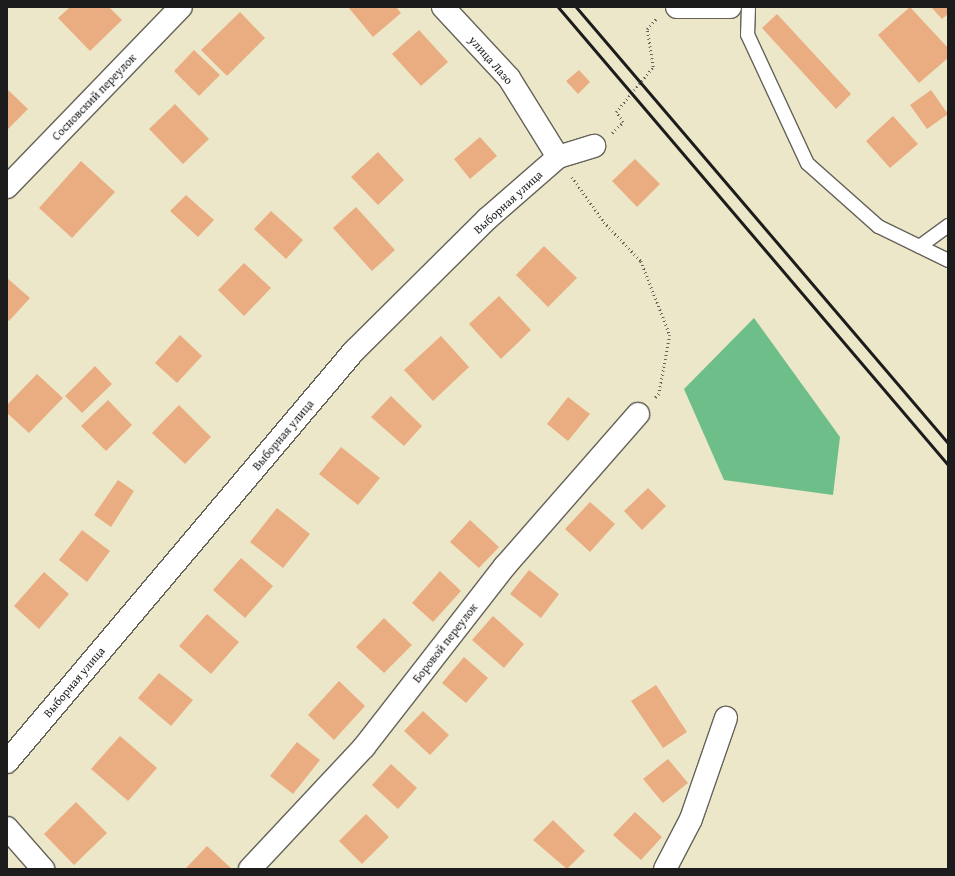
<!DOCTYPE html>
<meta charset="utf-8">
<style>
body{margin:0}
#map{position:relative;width:955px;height:876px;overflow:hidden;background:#ede7ca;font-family:"Gentium Book Plus",serif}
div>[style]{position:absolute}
.forest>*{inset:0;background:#6ebe8a}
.building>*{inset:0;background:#e9ad81}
.path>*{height:2.5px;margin-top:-1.25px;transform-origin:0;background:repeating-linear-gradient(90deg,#656359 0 1px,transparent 0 4px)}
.roads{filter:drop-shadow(1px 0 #656359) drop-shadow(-1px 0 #656359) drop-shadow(0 1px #656359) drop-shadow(0 -1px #656359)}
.service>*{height:13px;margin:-6.5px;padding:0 6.5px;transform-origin:6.5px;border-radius:6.5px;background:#fff}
.minor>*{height:22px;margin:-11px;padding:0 11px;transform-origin:11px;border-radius:11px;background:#fff}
.rail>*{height:3px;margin:-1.5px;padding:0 1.5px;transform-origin:1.5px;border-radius:1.5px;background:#1c1c1c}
span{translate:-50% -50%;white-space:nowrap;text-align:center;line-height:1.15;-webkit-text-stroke:3px #fff;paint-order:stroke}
.street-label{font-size:12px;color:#1c1c1c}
.frame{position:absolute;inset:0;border:8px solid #1c1c1c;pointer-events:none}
</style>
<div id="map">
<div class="forest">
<div style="clip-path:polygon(754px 318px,840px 437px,833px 495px,724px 480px,684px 389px)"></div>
</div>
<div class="building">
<div style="clip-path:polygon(70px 7px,109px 7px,122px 20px,90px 51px,58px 18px)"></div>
<div style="clip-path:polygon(348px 7px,396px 7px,401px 13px,373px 37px)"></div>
<div style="clip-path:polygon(910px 7px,948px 48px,948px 58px,919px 83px,878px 35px)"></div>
<div style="clip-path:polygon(931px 7px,948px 7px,948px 14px,942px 19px)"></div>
<div style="clip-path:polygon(240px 12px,265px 38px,227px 76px,201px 50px)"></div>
<div style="clip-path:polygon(777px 14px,851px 94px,836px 109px,762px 28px)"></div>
<div style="clip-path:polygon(419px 30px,448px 62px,421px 86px,392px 54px)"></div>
<div style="clip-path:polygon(194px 50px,220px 75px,199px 96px,174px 71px)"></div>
<div style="clip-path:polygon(579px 70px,590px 82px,578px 94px,566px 81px)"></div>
<div style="clip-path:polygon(7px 89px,28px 109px,7px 130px)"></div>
<div style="clip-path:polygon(931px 90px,948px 114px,927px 129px,910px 105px)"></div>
<div style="clip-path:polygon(175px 104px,209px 139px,183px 164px,149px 129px)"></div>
<div style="clip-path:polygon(893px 116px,918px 144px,890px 168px,866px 141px)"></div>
<div style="clip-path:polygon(480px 137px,497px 156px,470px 179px,454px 159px)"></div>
<div style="clip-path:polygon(378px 152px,404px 180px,378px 205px,351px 177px)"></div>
<div style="clip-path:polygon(635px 159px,660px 184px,637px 207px,612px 181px)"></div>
<div style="clip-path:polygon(81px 161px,115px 192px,72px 238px,39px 208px)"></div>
<div style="clip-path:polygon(186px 195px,214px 220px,198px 237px,170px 211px)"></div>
<div style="clip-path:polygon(356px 207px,395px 250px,372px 271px,333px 228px)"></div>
<div style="clip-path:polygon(271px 211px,303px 240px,286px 259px,254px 229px)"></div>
<div style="clip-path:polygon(544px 246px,577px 278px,548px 307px,516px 275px)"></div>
<div style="clip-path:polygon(244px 263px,271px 288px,244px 316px,218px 290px)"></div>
<div style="clip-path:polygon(7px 278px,30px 298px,9px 321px,7px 319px)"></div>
<div style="clip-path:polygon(499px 296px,531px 330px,501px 359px,469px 324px)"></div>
<div style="clip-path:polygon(180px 335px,202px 356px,177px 383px,155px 363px)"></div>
<div style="clip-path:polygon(441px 336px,469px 367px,433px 401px,404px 370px)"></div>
<div style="clip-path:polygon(95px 366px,112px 384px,82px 413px,65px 396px)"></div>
<div style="clip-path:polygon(37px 374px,63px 398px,29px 433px,7px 413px,7px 405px)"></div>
<div style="clip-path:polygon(391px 396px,422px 426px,404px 446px,371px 417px)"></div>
<div style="clip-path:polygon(568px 397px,590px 414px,568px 441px,547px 424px)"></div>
<div style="clip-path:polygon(108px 400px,132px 425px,106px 451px,81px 426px)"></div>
<div style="clip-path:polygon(179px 405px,211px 437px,185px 464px,152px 433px)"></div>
<div style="clip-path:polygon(341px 447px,380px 478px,358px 505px,319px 474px)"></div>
<div style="clip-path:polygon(118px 480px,134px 491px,111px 527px,94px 515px)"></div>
<div style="clip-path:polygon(648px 488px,666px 506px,642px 530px,624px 511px)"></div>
<div style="clip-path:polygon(590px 502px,615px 524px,590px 552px,565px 529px)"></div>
<div style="clip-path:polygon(277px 508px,310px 534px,283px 568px,250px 542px)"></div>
<div style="clip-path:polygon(470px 520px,499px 547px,479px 568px,450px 542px)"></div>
<div style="clip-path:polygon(82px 530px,110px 551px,87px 582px,59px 560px)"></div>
<div style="clip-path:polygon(241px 558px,273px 586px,245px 618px,213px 590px)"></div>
<div style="clip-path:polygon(529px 570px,559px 594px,541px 618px,510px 594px)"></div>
<div style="clip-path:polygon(440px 571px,461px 591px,433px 622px,412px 603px)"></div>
<div style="clip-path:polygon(44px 572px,69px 594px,39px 629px,14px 606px)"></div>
<div style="clip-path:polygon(207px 614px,239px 642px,211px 674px,179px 646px)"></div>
<div style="clip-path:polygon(493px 616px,524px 644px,504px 668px,472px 640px)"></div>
<div style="clip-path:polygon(384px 618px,412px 645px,384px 673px,356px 647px)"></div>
<div style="clip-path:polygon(464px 657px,488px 678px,466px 703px,442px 683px)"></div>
<div style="clip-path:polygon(159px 673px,193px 700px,171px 726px,138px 698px)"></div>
<div style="clip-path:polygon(339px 681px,365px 706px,334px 740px,308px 715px)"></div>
<div style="clip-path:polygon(656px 685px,687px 732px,663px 748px,631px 701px)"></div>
<div style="clip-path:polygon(423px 711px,449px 735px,430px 755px,404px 731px)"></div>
<div style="clip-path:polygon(120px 736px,157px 768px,128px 801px,91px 769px)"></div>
<div style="clip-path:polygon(297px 742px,320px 760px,293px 794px,270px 776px)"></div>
<div style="clip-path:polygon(668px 759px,688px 783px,663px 803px,643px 779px)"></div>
<div style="clip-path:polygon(391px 764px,417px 788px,398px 809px,372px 785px)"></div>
<div style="clip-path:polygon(76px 802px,107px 833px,74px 865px,44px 834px)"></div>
<div style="clip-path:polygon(635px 812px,662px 837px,641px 860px,613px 835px)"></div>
<div style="clip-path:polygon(366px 814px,389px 837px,362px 864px,339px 841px)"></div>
<div style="clip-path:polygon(553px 820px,585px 851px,567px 869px,533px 840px)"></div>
<div style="clip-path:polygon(207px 846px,232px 869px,185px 869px)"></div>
</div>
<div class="path">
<div style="left:612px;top:133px;width:16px;rotate:-45deg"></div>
<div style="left:623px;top:122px;width:12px;rotate:-125deg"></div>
<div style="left:616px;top:112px;width:58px;rotate:-50.6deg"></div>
<div style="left:653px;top:67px;width:38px;rotate:-99deg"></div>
<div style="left:647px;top:29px;width:15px;rotate:-48deg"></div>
<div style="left:572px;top:177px;width:55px;rotate:54.6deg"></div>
<div style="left:604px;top:222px;width:54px;rotate:46.5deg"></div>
<div style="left:641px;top:261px;width:79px;rotate:68.6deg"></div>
<div style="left:670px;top:335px;width:60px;rotate:100.6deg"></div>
<div style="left:659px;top:394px;width:7px;rotate:135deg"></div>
</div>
<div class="roads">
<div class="service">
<div style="left:748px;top:7px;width:27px;rotate:92deg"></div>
<div style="left:747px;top:34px;width:142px;rotate:65.1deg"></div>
<div style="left:807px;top:163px;width:95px;rotate:41.6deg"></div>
<div style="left:878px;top:226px;width:78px;rotate:25.9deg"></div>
<div style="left:919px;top:246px;width:36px;rotate:-36deg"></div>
</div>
<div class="minor">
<div style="left:443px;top:7px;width:97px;rotate:47.1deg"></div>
<div style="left:509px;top:78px;width:93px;rotate:58.2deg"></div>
<div style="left:677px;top:7px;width:53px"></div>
<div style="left:7px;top:187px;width:250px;rotate:-46deg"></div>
<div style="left:7px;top:762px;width:538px;rotate:-49.83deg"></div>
<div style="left:354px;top:351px;width:187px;rotate:-44.8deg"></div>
<div style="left:487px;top:219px;width:94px;rotate:-41.1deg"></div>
<div style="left:558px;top:157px;width:38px;rotate:-17deg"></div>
<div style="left:7px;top:828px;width:55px;rotate:48.7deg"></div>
<div style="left:250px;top:869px;width:167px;rotate:-46.9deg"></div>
<div style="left:364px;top:747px;width:229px;rotate:-52.1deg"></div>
<div style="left:505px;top:566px;width:202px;rotate:-48.8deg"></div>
<div style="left:665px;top:869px;width:56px;rotate:-62.5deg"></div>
<div style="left:691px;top:819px;width:107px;rotate:-70.9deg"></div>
</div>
</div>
<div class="rail">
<div style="left:558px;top:7px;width:602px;rotate:49.58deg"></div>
<div style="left:576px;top:7px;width:573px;rotate:49.53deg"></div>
</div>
<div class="street-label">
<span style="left:491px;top:60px;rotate:49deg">улица Лазо</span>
<span style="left:94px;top:97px;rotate:-46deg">Сосновский переулок</span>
<span style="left:508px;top:202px;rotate:-42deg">Выборная улица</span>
<span style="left:283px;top:435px;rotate:-50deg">Выборная улица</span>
<span style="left:445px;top:643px;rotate:-52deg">Боровой переулок</span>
<span style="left:74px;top:682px;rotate:-50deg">Выборная улица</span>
</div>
<div class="frame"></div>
</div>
